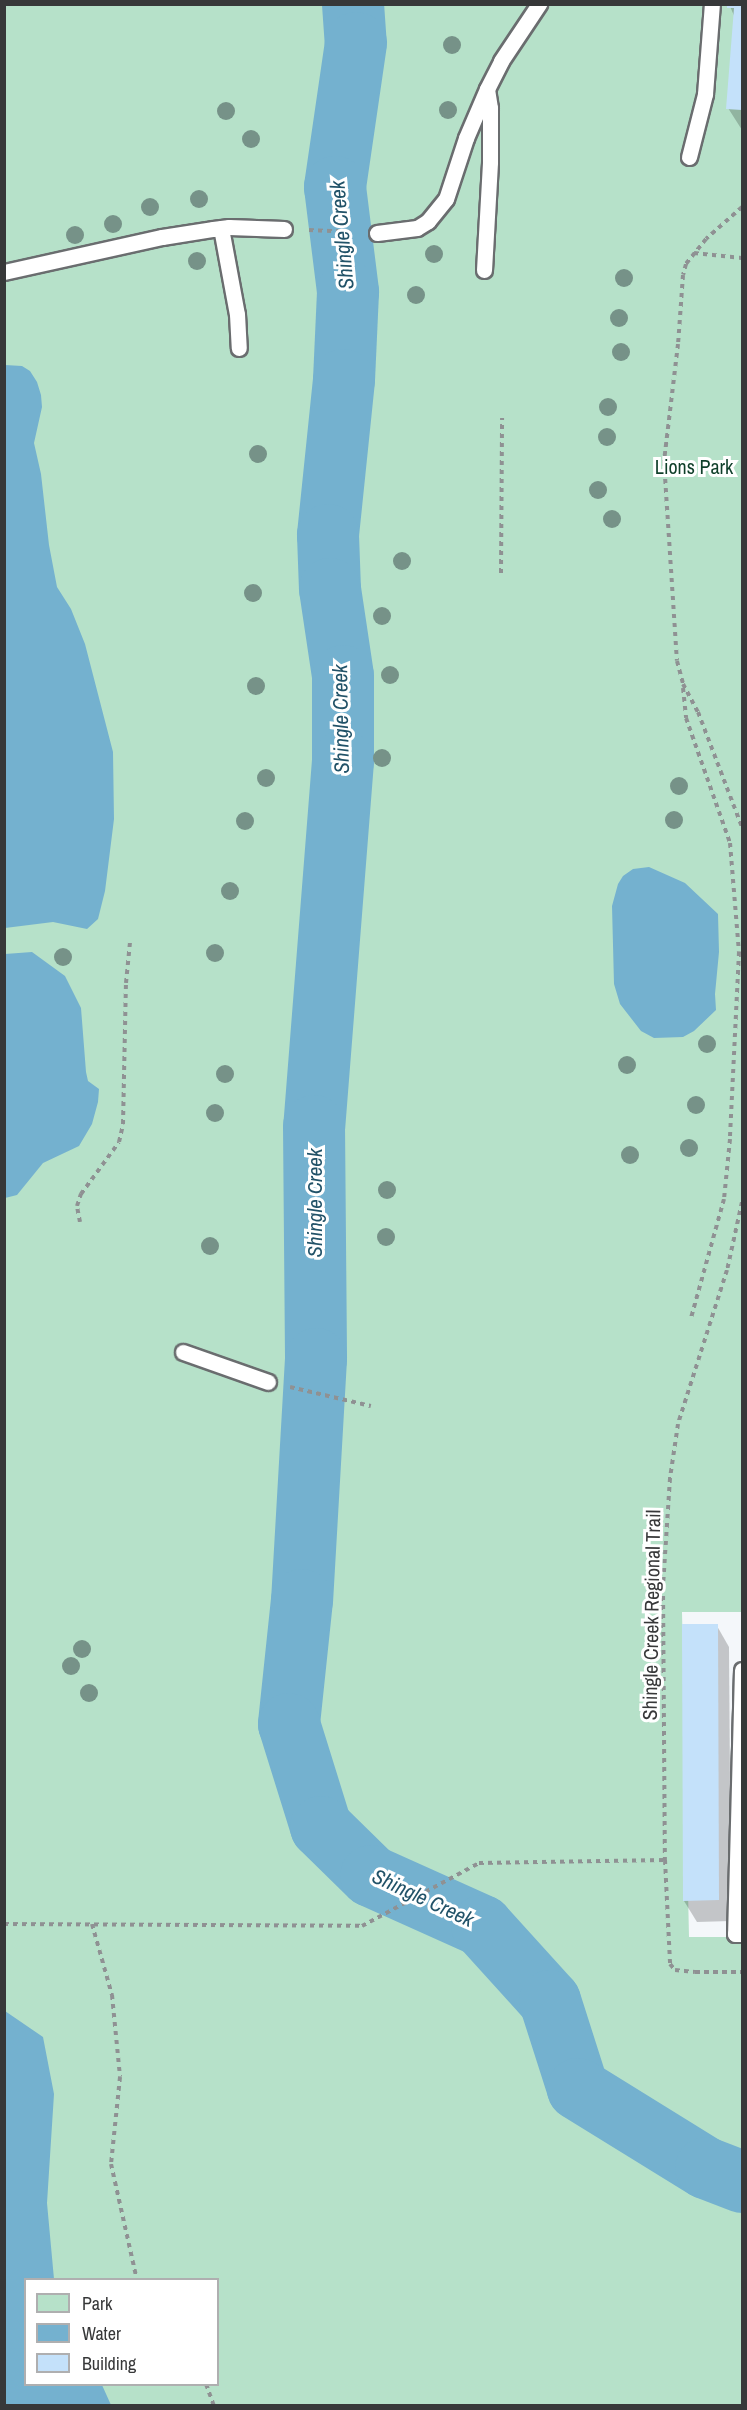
<!DOCTYPE html>
<style>
body{margin:0}
#map{position:relative;width:747px;height:2410px;overflow:hidden;background:#f4f7fa;font-family:"Archivo Narrow",sans-serif}
div>[style]{position:absolute}
.green>*{inset:0;background:#b6e1c9}
.water>*{inset:0;background:#74b1cf}
.shadow>*{inset:0;background:#0003}
.river>*{height:62px;margin:-31px;padding:0 31px;transform-origin:31px;border-radius:31px;background:#74b1cf}
.building>*{inset:0;background:#c4e1fa}
.path>*{height:4px;margin-top:-2px;transform-origin:0;background:repeating-linear-gradient(90deg,#8f9193 0 4.5px,transparent 0 9px)}
.roads{filter:drop-shadow(2px 0 #6a6d6f) drop-shadow(-2px 0 #6a6d6f) drop-shadow(0 2px #6a6d6f) drop-shadow(0 -2px #6a6d6f)}
.lane>*{height:15px;margin:-7.5px;padding:0 7.5px;transform-origin:7.5px;border-radius:7.5px;background:#fff}
.trees>*{width:18px;height:18px;margin:-9px;border-radius:50%;background:#769288}
span{translate:-50% -50%;white-space:nowrap;text-align:center;line-height:1.15;-webkit-text-stroke:6px #fff;paint-order:stroke}
.park-label{font-size:20px;color:#0f3f2a}
.street-label{font-size:20px;color:#373839}
.water-label{font-size:21px;color:#215268;font-style:italic}
.frame{position:absolute;inset:0;border:6px solid #373839;pointer-events:none}
.legend{position:absolute;left:24px;top:2278px;width:195px;height:108px;box-sizing:border-box;background:#fff;border:2px solid #afafb0;margin:0;padding:8px 10px;list-style:none;font-size:18px;color:#373839}
.legend li{display:flex;align-items:center;gap:12px;height:30px}
.legend b{width:30px;border:2px solid #afafb0}
</style>
<div id="map">
<div class="green">
<div style="clip-path:polygon(evenodd,5px 5px,742px 5px,742px 1612px,682px 1612px,689px 1937px,742px 1937px,742px 2405px,5px 2406px,5px 5px,26px 2280px,218px 2280px,218px 2384px,26px 2384px,26px 2280px)"></div>
</div>
<div class="water">
<div style="clip-path:polygon(5px 365px,22px 366px,30px 371px,37px 382px,41px 395px,42px 407px,34px 443px,41px 474px,49px 545px,57px 587px,71px 609px,85px 644px,113px 752px,114px 819px,105px 891px,98px 919px,87px 929px,53px 922px,5px 928px)"></div>
<div style="clip-path:polygon(649px 867px,685px 883px,718px 914px,719px 952px,715px 994px,716px 1010px,694px 1031px,683px 1037px,654px 1038px,641px 1031px,620px 1004px,614px 984px,612px 906px,618px 884px,623px 876px,633px 869px)"></div>
<div style="clip-path:polygon(32px 952px,65px 976px,81px 1008px,86px 1072px,88px 1081px,99px 1089px,98px 1102px,92px 1124px,79px 1146px,43px 1163px,17px 1195px,5px 1198px,5px 954px)"></div>
<div style="clip-path:polygon(5px 2011px,43px 2037px,54px 2094px,47px 2203px,54px 2279px,26px 2280px,26px 2384px,102px 2385px,111px 2405px,5px 2405px)"></div>
</div>
<div class="shadow">
<div style="clip-path:polygon(729px 4px,742px 4px,742px 130px,728px 108px,735px 18px)"></div>
<div style="clip-path:polygon(717px 1626px,729px 1647px,731px 1921px,697px 1922px,684px 1901px)"></div>
</div>
<div class="river">
<div style="left:353px;top:4px;width:39px;rotate:86deg"></div>
<div style="left:356px;top:43px;width:146px;rotate:98.3deg"></div>
<div style="left:335px;top:187px;width:106px;rotate:82.9deg"></div>
<div style="left:348px;top:292px;width:88px;rotate:92.6deg"></div>
<div style="left:344px;top:380px;width:156px;rotate:95.9deg"></div>
<div style="left:328px;top:535px;width:54px;rotate:87.9deg"></div>
<div style="left:330px;top:589px;width:88px;rotate:81.5deg"></div>
<div style="left:343px;top:676px;width:85px;rotate:90deg"></div>
<div style="left:343px;top:761px;width:366px;rotate:94.5deg"></div>
<div style="left:314px;top:1126px;width:233px;rotate:89.5deg"></div>
<div style="left:316px;top:1359px;width:241px;rotate:93.3deg"></div>
<div style="left:302px;top:1600px;width:125px;rotate:96deg"></div>
<div style="left:289px;top:1724px;width:108px;rotate:72.7deg"></div>
<div style="left:321px;top:1827px;width:70px;rotate:44.4deg"></div>
<div style="left:371px;top:1876px;width:122px;rotate:24.2deg"></div>
<div style="left:482px;top:1926px;width:101px;rotate:47.8deg"></div>
<div style="left:550px;top:2001px;width:92px;rotate:72.3deg"></div>
<div style="left:578px;top:2089px;width:150px;rotate:31.7deg"></div>
<div style="left:706px;top:2168px;width:39px;rotate:21deg"></div>
</div>
<div class="building">
<div style="clip-path:polygon(727px 4px,742px 4px,742px 110px,726px 109px,734px 8px,727px 8px)"></div>
<div style="clip-path:polygon(682px 1624px,718px 1624px,719px 1900px,683px 1901px)"></div>
</div>
<div class="path">
<div style="left:742px;top:207px;width:48px;rotate:138.4deg"></div>
<div style="left:706px;top:239px;width:32px;rotate:129deg"></div>
<div style="left:686px;top:264px;width:11px;rotate:105deg"></div>
<div style="left:683px;top:275px;width:69px;rotate:94.1deg"></div>
<div style="left:678px;top:344px;width:118px;rotate:96.8deg"></div>
<div style="left:664px;top:461px;width:200px;rotate:86.3deg"></div>
<div style="left:677px;top:661px;width:24px;rotate:75deg"></div>
<div style="left:683px;top:684px;width:32px;rotate:62deg"></div>
<div style="left:698px;top:712px;width:123px;rotate:69.1deg"></div>
<div style="left:309px;top:230px;width:43px;rotate:2.7deg"></div>
<div style="left:694px;top:253px;width:48px;rotate:5.9deg"></div>
<div style="left:501px;top:573px;width:155px;rotate:-89.6deg"></div>
<div style="left:683px;top:688px;width:30px;rotate:84deg"></div>
<div style="left:686px;top:718px;width:133px;rotate:70.6deg"></div>
<div style="left:730px;top:843px;width:109px;rotate:85.3deg"></div>
<div style="left:739px;top:952px;width:187px;rotate:92.8deg"></div>
<div style="left:730px;top:1139px;width:60px;rotate:95.7deg"></div>
<div style="left:724px;top:1199px;width:123px;rotate:105.5deg"></div>
<div style="left:742px;top:1202px;width:70px;rotate:102.4deg"></div>
<div style="left:727px;top:1270px;width:162px;rotate:107.7deg"></div>
<div style="left:678px;top:1424px;width:55px;rotate:98.4deg"></div>
<div style="left:670px;top:1478px;width:109px;rotate:93.7deg"></div>
<div style="left:663px;top:1587px;width:273px;rotate:89.6deg"></div>
<div style="left:665px;top:1860px;width:104px;rotate:87.2deg"></div>
<div style="left:670px;top:1964px;width:8px;rotate:50deg"></div>
<div style="left:675px;top:1970px;width:20px;rotate:6deg"></div>
<div style="left:695px;top:1972px;width:47px"></div>
<div style="left:80px;top:1222px;width:16px;rotate:-101deg"></div>
<div style="left:77px;top:1206px;width:13px;rotate:-72deg"></div>
<div style="left:81px;top:1194px;width:64px;rotate:-53.8deg"></div>
<div style="left:119px;top:1142px;width:18px;rotate:-77deg"></div>
<div style="left:123px;top:1124px;width:141px;rotate:-88.8deg"></div>
<div style="left:126px;top:983px;width:41px;rotate:-84.4deg"></div>
<div style="left:290px;top:1387px;width:83px;rotate:13.2deg"></div>
<div style="left:4px;top:1924px;width:358px;rotate:0.3deg"></div>
<div style="left:362px;top:1926px;width:133px;rotate:-28.3deg"></div>
<div style="left:479px;top:1863px;width:186px;rotate:-0.9deg"></div>
<div style="left:92px;top:1924px;width:74px;rotate:74.3deg"></div>
<div style="left:112px;top:1995px;width:82px;rotate:84.4deg"></div>
<div style="left:120px;top:2077px;width:87px;rotate:95.9deg"></div>
<div style="left:111px;top:2164px;width:119px;rotate:77.4deg"></div>
<div style="left:206px;top:2384px;width:23px;rotate:70deg"></div>
</div>
<div class="roads">
<div class="lane">
<div style="left:689px;top:157px;width:65px;rotate:-75.7deg"></div>
<div style="left:705px;top:94px;width:90px;rotate:-85.6deg"></div>
<div style="left:221px;top:228px;width:87px;rotate:79.5deg"></div>
<div style="left:237px;top:314px;width:34px;rotate:87deg"></div>
<div style="left:377px;top:233px;width:40px;rotate:-7.1deg"></div>
<div style="left:417px;top:228px;width:13px;rotate:-32deg"></div>
<div style="left:428px;top:221px;width:28px;rotate:-51deg"></div>
<div style="left:446px;top:199px;width:64px;rotate:-71.8deg"></div>
<div style="left:466px;top:138px;width:53px;rotate:-66.8deg"></div>
<div style="left:487px;top:89px;width:31px;rotate:-63deg"></div>
<div style="left:501px;top:61px;width:69px;rotate:-56.3deg"></div>
<div style="left:484px;top:270px;width:108px;rotate:-86.8deg"></div>
<div style="left:490px;top:162px;width:54px;rotate:-90deg"></div>
<div style="left:490px;top:108px;width:19px;rotate:-99deg"></div>
<div style="left:4px;top:272px;width:162px;rotate:-12.5deg"></div>
<div style="left:162px;top:237px;width:52px;rotate:-8.9deg"></div>
<div style="left:213px;top:229px;width:16px;rotate:-7deg"></div>
<div style="left:229px;top:227px;width:55px;rotate:2.1deg"></div>
<div style="left:183px;top:1352px;width:90px;rotate:19.4deg"></div>
<div style="left:742px;top:1670px;width:264px;rotate:91.5deg"></div>
<div style="left:735px;top:1934px;width:7px"></div>
</div>
</div>
<div class="trees">
<div style="left:452px;top:45px"></div>
<div style="left:448px;top:110px"></div>
<div style="left:226px;top:111px"></div>
<div style="left:251px;top:139px"></div>
<div style="left:199px;top:199px"></div>
<div style="left:150px;top:207px"></div>
<div style="left:113px;top:224px"></div>
<div style="left:75px;top:235px"></div>
<div style="left:434px;top:254px"></div>
<div style="left:197px;top:261px"></div>
<div style="left:624px;top:278px"></div>
<div style="left:416px;top:295px"></div>
<div style="left:619px;top:318px"></div>
<div style="left:621px;top:352px"></div>
<div style="left:608px;top:407px"></div>
<div style="left:607px;top:437px"></div>
<div style="left:258px;top:454px"></div>
<div style="left:598px;top:490px"></div>
<div style="left:612px;top:519px"></div>
<div style="left:402px;top:561px"></div>
<div style="left:253px;top:593px"></div>
<div style="left:382px;top:616px"></div>
<div style="left:390px;top:675px"></div>
<div style="left:256px;top:686px"></div>
<div style="left:382px;top:758px"></div>
<div style="left:266px;top:778px"></div>
<div style="left:679px;top:786px"></div>
<div style="left:674px;top:820px"></div>
<div style="left:245px;top:821px"></div>
<div style="left:230px;top:891px"></div>
<div style="left:215px;top:953px"></div>
<div style="left:63px;top:957px"></div>
<div style="left:707px;top:1044px"></div>
<div style="left:627px;top:1065px"></div>
<div style="left:225px;top:1074px"></div>
<div style="left:696px;top:1105px"></div>
<div style="left:215px;top:1113px"></div>
<div style="left:689px;top:1148px"></div>
<div style="left:630px;top:1155px"></div>
<div style="left:387px;top:1190px"></div>
<div style="left:386px;top:1237px"></div>
<div style="left:210px;top:1246px"></div>
<div style="left:82px;top:1649px"></div>
<div style="left:71px;top:1666px"></div>
<div style="left:89px;top:1693px"></div>
</div>
<div class="park-label">
<span style="left:694px;top:466px">Lions Park</span>
</div>
<div class="street-label">
<span style="left:651px;top:1615px;rotate:-89deg">Shingle Creek Regional Trail</span>
</div>
<div class="water-label">
<span style="left:342px;top:235px;rotate:-95deg">Shingle Creek</span>
<span style="left:341px;top:719px;rotate:-91deg">Shingle Creek</span>
<span style="left:315px;top:1203px;rotate:-90deg">Shingle Creek</span>
<span style="left:423px;top:1898px;rotate:25deg">Shingle Creek</span>
</div>
<div class="frame"></div>
<ul class="legend">
<li><b style="height:16px;background:#b6e1c9"></b>Park</li>
<li><b style="height:16px;background:#74b1cf"></b>Water</li>
<li><b style="height:16px;background:#c4e1fa"></b>Building</li>
</ul>
</div>
